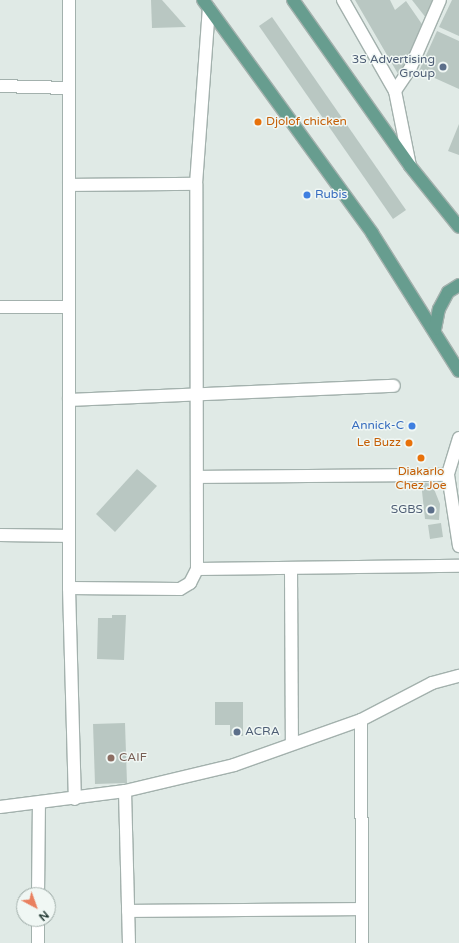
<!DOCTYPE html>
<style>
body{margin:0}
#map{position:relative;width:459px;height:943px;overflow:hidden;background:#e0eae6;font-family:"Varela Round",sans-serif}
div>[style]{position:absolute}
.building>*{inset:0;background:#b9c7c2}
.roads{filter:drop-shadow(1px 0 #a3b1ad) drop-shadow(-1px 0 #a3b1ad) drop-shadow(0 1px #a3b1ad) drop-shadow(0 -1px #a3b1ad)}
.minor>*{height:12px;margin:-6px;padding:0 6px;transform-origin:6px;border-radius:6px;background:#fff}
.primary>*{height:12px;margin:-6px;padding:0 6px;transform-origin:6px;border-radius:6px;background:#679d8f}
.dots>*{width:11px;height:11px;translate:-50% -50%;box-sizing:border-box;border:2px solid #f0f7f4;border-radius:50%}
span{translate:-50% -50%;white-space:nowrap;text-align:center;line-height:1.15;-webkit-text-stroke:3px #f0f7f4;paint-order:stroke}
.service-label{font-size:12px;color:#4e5e75}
.right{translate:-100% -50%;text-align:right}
.left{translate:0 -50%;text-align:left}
.food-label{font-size:12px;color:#c56008}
.shop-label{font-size:12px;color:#366cbe}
.education-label{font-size:12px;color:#785e54}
.north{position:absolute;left:16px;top:887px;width:40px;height:40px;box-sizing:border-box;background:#f0f7f4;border:1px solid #9eaba7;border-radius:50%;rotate:139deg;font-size:11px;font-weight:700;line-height:16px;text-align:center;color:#223933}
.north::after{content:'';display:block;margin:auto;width:14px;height:18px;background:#e9805f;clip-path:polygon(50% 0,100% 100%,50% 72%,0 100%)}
</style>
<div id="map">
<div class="building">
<div style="clip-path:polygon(151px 0,162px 0,186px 27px,152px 28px)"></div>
<div style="clip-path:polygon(355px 0,390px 0,395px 10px,406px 1px,426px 30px,401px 79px)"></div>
<div style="clip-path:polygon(412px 0,439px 0,430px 23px)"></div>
<div style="clip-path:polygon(452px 0,459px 0,459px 36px,439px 27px)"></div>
<div style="clip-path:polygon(272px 17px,406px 210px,393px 219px,259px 26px)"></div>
<div style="clip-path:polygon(437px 31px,459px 41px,459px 89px,419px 71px)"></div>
<div style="clip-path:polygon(459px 124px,459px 155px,448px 151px)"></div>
<div style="clip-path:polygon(137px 469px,157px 486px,115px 532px,96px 514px)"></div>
<div style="clip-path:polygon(421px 482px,432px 484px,440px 504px,439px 520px,425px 519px)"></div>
<div style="clip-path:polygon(441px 523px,443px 537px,430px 539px,428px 525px)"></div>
<div style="clip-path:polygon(112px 615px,126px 615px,124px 660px,97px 659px,98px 618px,112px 618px)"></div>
<div style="clip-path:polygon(215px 702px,243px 702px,243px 736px,230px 736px,230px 725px,215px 725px)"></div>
<div style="clip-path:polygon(125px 723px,127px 783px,95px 784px,93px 724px)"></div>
</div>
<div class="roads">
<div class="minor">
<div style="left:69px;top:0;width:588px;rotate:90deg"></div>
<div style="left:69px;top:588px;width:211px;rotate:88.4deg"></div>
<div style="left:343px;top:0;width:105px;rotate:60.3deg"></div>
<div style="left:395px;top:91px;width:76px;rotate:78.7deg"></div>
<div style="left:0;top:86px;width:69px;rotate:1.7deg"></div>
<div style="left:395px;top:91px;width:27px;rotate:-56deg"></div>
<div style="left:410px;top:69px;width:75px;rotate:-66.5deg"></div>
<div style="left:69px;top:185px;width:127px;rotate:-0.5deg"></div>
<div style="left:0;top:307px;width:69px"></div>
<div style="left:69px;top:400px;width:325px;rotate:-2.5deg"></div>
<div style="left:459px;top:438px;width:39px;rotate:107deg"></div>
<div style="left:448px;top:475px;width:72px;rotate:81.2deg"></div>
<div style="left:197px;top:477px;width:251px;rotate:-0.5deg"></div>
<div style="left:0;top:535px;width:69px;rotate:0.8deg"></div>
<div style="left:197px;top:569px;width:262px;rotate:-0.7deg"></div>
<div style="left:291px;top:569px;width:173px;rotate:89.7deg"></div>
<div style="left:69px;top:588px;width:111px;rotate:0.5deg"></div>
<div style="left:180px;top:589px;width:12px;rotate:-31deg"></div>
<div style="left:190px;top:583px;width:16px;rotate:-63deg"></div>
<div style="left:197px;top:569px;width:385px;rotate:-90.1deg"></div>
<div style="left:196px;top:184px;width:176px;rotate:-85.8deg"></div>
<div style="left:361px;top:720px;width:223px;rotate:89.7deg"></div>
<div style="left:125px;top:791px;width:152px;rotate:88.5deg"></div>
<div style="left:0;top:807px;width:126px;rotate:-7.3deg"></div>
<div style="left:125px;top:791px;width:112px;rotate:-13.4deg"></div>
<div style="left:234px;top:765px;width:135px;rotate:-19.5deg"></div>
<div style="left:361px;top:720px;width:80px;rotate:-27.5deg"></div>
<div style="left:432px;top:683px;width:28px;rotate:-15deg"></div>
<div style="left:38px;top:895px;width:91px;rotate:-89.4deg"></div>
<div style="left:128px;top:911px;width:233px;rotate:-0.5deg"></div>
<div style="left:38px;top:943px;width:24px;rotate:-90deg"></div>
</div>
<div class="primary">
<div style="left:203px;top:0;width:288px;rotate:54deg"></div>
<div style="left:372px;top:233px;width:163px;rotate:57.8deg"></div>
<div style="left:293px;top:0;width:203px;rotate:54.8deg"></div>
<div style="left:410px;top:166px;width:78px;rotate:51.2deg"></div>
<div style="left:435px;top:329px;width:20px;rotate:-79deg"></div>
<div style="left:439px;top:309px;width:19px;rotate:-62deg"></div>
<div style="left:448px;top:292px;width:13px;rotate:-32deg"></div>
</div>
</div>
<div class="dots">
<div style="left:443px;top:67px;background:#5c6f8a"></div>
<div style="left:258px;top:122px;background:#e8710a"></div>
<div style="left:307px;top:195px;background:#3f7fe0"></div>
<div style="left:412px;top:426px;background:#3f7fe0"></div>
<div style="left:409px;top:443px;background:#e8710a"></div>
<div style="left:421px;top:458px;background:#e8710a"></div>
<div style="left:431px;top:510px;background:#5c6f8a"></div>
<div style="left:237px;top:732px;background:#5c6f8a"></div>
<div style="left:111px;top:758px;background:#8d6e63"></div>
</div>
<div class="service-label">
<span class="right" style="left:435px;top:67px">3S Advertising<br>Group</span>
<span class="right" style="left:423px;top:510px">SGBS</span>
<span class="left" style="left:245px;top:732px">ACRA</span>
</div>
<div class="food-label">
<span class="left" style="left:266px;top:122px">Djolof chicken</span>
<span class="right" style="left:401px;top:443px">Le Buzz</span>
<span style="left:421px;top:479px">Diakarlo<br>Chez Joe</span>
</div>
<div class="shop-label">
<span class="left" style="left:315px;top:195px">Rubis</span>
<span class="right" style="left:404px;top:426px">Annick-C</span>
</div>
<div class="education-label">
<span class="left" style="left:119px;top:758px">CAIF</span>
</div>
<div class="north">N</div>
</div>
